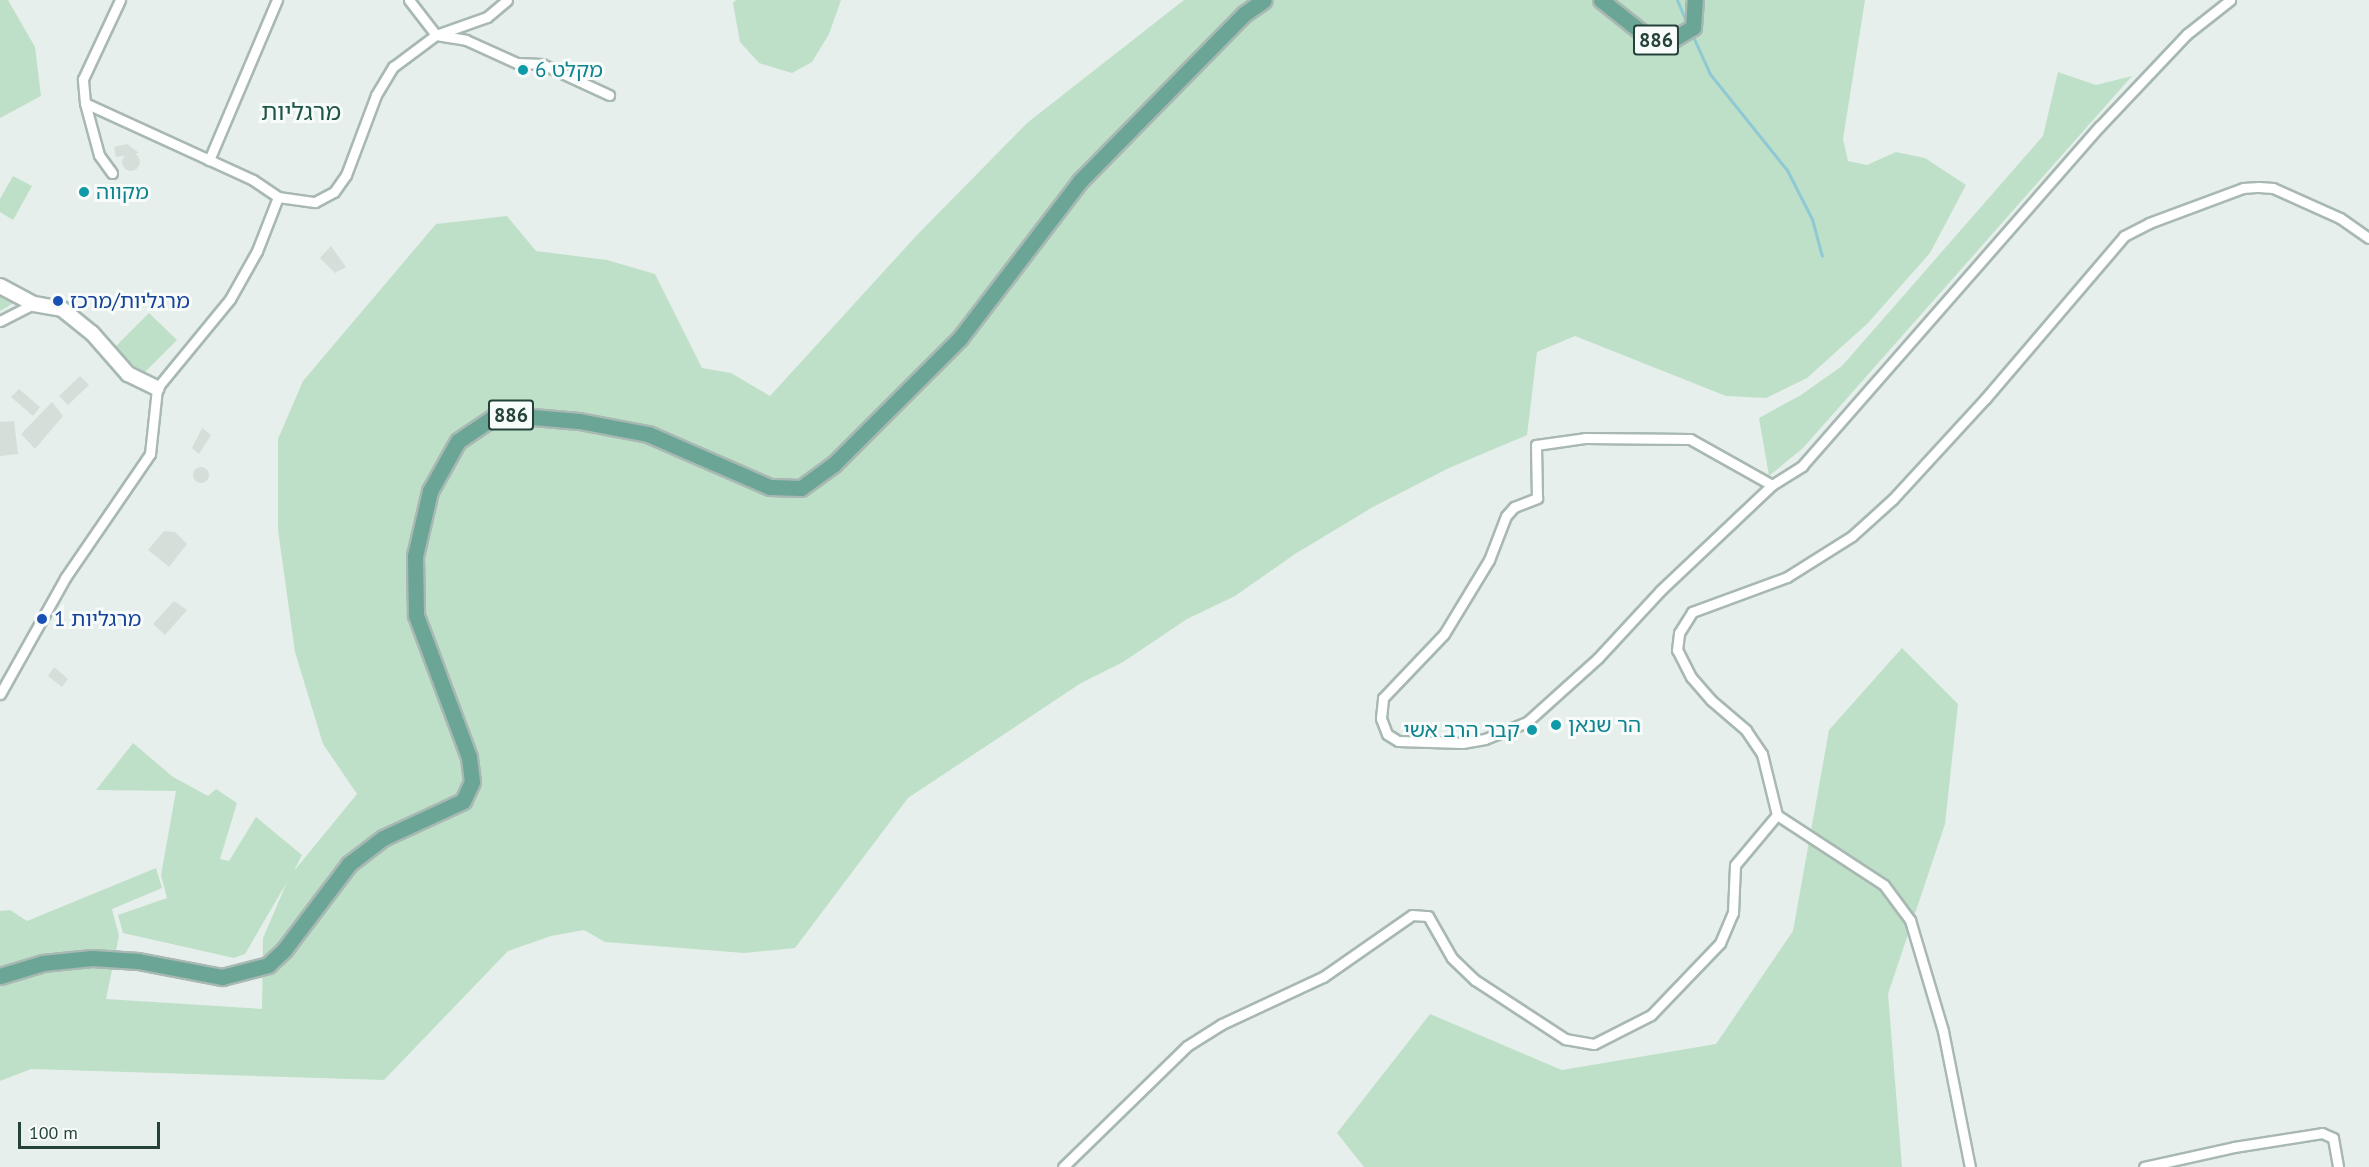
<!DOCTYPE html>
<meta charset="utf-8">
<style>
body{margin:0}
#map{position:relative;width:2369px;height:1167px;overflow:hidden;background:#e6efeb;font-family:"PT Sans","Noto Sans Hebrew",sans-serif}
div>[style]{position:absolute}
.built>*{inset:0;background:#d4dfda}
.round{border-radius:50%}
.green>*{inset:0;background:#bfe0c8}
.stream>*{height:3px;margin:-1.5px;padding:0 1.5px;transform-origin:1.5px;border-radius:1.5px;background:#8ec9d4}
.roads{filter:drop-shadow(2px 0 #a8b8b2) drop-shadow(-2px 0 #a8b8b2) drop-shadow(0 2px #a8b8b2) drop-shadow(0 -2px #a8b8b2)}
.street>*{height:9px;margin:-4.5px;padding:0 4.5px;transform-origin:4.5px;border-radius:4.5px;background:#fff}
.secondary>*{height:14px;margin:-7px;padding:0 7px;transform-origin:7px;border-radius:7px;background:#fff}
.primary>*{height:15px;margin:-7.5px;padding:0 7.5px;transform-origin:7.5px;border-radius:7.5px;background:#6aa596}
.dots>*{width:16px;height:16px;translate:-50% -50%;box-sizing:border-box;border:3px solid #f7fbf9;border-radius:50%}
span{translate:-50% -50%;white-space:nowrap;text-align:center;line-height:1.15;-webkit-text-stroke:6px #f7fbf9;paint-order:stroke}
.shield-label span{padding:2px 4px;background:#f7fbf9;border:2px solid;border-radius:4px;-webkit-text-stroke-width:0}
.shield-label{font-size:20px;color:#24423a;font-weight:700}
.culture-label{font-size:21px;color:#0d838f}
.left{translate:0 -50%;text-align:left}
.right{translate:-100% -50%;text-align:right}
.transit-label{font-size:21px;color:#164399}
.quarter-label{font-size:24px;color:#1f5548}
.scale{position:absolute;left:18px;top:1122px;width:142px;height:27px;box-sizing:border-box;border:3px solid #24423a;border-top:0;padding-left:8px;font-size:18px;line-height:21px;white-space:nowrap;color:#24423a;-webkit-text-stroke:4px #f7fbf9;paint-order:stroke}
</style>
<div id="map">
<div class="built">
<div style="clip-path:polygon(127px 144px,139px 153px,116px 157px,114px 147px)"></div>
<div class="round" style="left:122px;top:153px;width:18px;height:18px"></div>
<div style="clip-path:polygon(331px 246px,346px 267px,335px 273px,320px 258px)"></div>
<div style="clip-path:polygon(80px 376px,89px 385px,68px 405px,59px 396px)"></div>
<div style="clip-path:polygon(19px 389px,40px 407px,33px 416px,11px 397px)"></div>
<div style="clip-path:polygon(52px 402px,63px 416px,35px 449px,21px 434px)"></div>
<div style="clip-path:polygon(14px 421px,18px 454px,0 456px,0 422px)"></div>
<div style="clip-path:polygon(202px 428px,211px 435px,199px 454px,192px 448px)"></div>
<div class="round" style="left:193px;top:467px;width:16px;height:16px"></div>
<div style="clip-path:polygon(164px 531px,175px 532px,187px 544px,169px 567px,148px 550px)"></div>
<div style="clip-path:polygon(174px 601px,187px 610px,165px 635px,153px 624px)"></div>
<div style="clip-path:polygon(54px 667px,68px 679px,62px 687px,48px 676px)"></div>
</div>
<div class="green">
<div style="clip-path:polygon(0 0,8px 0,35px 47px,41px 96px,0 118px)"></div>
<div style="clip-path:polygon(736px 0,841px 0,829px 34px,812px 62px,792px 73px,759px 63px,740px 42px,733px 3px)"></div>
<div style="clip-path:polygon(1184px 0,1865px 0,1843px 139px,1848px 161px,1867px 165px,1896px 152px,1925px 158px,1966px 185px,1930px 253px,1868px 323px,1807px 378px,1766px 398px,1726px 396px,1575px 336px,1537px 352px,1527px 435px,1449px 468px,1373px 507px,1295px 554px,1235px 596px,1187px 619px,1123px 662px,1081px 683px,908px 798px,795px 948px,744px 953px,605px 942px,584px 930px,551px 936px,508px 951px,384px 1080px,31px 1069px,0 1081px,0 911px,10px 910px,27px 921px,156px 868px,162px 888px,112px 909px,119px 936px,106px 999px,262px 1009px,263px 938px,287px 882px,245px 954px,234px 958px,123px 933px,118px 915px,167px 898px,161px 875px,176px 791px,96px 790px,133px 743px,173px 777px,208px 796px,216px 789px,237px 803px,220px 859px,229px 861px,256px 817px,302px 855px,294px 871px,357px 794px,323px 744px,295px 652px,278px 530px,278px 439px,303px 381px,436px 224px,507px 216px,536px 251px,607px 260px,655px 274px,702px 368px,731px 373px,770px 396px,917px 235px,1027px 123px)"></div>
<div style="clip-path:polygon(2058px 72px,2096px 85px,2132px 76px,1803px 448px,1769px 476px,1759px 418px,1801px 395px,1842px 366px,2043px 136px)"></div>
<div style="clip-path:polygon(13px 176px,32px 186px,13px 220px,0 212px,0 199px)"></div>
<div style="clip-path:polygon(0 294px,17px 301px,0 311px)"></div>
<div style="clip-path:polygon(149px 313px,177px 340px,143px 374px,115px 347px)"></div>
<div style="clip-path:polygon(1902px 648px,1958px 704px,1945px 824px,1888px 994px,1902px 1167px,1364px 1167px,1337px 1133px,1430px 1014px,1562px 1070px,1716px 1044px,1793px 931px,1829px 730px)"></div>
</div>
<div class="stream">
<div style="left:1677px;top:0;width:26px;rotate:67deg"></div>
<div style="left:1691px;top:32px;width:46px;rotate:65.7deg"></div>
<div style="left:1710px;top:74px;width:123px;rotate:51.3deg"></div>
<div style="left:1787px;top:170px;width:55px;rotate:63deg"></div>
<div style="left:1812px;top:219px;width:38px;rotate:75deg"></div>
</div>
<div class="roads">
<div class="street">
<div style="left:409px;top:0;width:44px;rotate:52.4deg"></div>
<div style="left:436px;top:35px;width:30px;rotate:9deg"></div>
<div style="left:466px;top:40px;width:56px;rotate:24.3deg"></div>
<div style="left:517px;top:63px;width:25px;rotate:2deg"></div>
<div style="left:542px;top:64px;width:74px;rotate:24.8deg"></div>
<div style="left:85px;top:103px;width:185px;rotate:24.6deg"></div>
<div style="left:253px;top:180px;width:30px;rotate:34deg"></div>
<div style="left:278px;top:197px;width:37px;rotate:8deg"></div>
<div style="left:315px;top:202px;width:21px;rotate:-28deg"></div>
<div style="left:334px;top:192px;width:21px;rotate:-55deg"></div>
<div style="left:346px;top:175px;width:85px;rotate:-69.4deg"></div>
<div style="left:376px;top:95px;width:33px;rotate:-59deg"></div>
<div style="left:393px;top:67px;width:54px;rotate:-36.7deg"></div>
<div style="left:436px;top:35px;width:54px;rotate:-19.4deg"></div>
<div style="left:487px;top:17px;width:26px;rotate:-40deg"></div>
<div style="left:209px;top:160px;width:174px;rotate:-67deg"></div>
<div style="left:112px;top:173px;width:22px;rotate:-126deg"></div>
<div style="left:99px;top:155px;width:54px;rotate:-105.1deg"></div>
<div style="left:85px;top:103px;width:24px;rotate:-95deg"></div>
<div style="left:83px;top:79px;width:87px;rotate:-64.9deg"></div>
<div style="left:0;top:321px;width:38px;rotate:-27deg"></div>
<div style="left:1585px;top:438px;width:105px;rotate:0.5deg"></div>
<div style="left:1690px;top:439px;width:94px;rotate:29.3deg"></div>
<div style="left:1772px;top:485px;width:154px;rotate:136.6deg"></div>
<div style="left:1660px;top:591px;width:91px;rotate:132.8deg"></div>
<div style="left:1598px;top:658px;width:96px;rotate:138deg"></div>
<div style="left:1527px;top:722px;width:45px;rotate:158deg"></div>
<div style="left:1485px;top:739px;width:23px;rotate:170deg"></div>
<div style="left:1462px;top:743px;width:64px;rotate:-178.2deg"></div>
<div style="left:1398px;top:741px;width:13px;rotate:-148deg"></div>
<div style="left:1387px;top:734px;width:17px;rotate:-111deg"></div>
<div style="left:1381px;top:718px;width:20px;rotate:-84deg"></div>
<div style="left:1383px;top:698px;width:88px;rotate:-46.4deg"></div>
<div style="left:1444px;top:634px;width:87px;rotate:-58.7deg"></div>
<div style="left:1489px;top:560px;width:47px;rotate:-68.9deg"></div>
<div style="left:1506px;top:516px;width:12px;rotate:-48deg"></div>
<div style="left:1514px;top:507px;width:25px;rotate:-21deg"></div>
<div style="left:1537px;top:498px;width:53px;rotate:-91.1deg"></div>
<div style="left:1536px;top:445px;width:49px;rotate:-8.1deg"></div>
<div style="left:1772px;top:485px;width:36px;rotate:-32deg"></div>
<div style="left:1802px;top:466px;width:451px;rotate:-48.8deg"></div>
<div style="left:2099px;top:127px;width:128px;rotate:-46.6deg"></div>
<div style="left:2187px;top:34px;width:55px;rotate:-38.3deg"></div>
<div style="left:0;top:694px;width:133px;rotate:-60.7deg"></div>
<div style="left:65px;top:578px;width:150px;rotate:-55.6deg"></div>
<div style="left:150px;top:454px;width:66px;rotate:-83.9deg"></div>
<div style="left:157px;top:388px;width:115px;rotate:-50.6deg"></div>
<div style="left:230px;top:299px;width:55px;rotate:-60.6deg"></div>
<div style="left:257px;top:251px;width:58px;rotate:-68.7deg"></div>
<div style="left:1777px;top:815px;width:128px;rotate:33.2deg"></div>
<div style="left:1884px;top:885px;width:44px;rotate:53.4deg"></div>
<div style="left:1910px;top:920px;width:116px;rotate:73.4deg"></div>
<div style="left:1943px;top:1031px;width:139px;rotate:78.8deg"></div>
<div style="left:1063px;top:1167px;width:173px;rotate:-44.3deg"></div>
<div style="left:1187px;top:1046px;width:41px;rotate:-32.2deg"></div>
<div style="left:1222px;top:1024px;width:111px;rotate:-25deg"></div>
<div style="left:1323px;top:977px;width:108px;rotate:-34.9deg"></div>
<div style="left:1412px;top:915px;width:16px;rotate:4deg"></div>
<div style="left:1428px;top:916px;width:48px;rotate:60.3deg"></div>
<div style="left:1452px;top:958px;width:32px;rotate:44deg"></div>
<div style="left:1475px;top:980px;width:108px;rotate:33.2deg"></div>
<div style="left:1565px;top:1039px;width:29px;rotate:10deg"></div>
<div style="left:1594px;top:1044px;width:64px;rotate:-27deg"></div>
<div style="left:1651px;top:1015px;width:100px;rotate:-46.2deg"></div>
<div style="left:1720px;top:943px;width:33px;rotate:-67deg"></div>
<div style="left:1733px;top:913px;width:48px;rotate:-87.6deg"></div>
<div style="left:1735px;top:865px;width:65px;rotate:-50deg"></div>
<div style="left:1777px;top:815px;width:63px;rotate:-103.8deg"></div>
<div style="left:1762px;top:754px;width:29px;rotate:-124deg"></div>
<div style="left:1746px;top:730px;width:46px;rotate:-139.4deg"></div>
<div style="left:1711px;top:700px;width:30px;rotate:-131deg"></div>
<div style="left:1691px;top:677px;width:30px;rotate:-117deg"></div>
<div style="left:1677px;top:650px;width:17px;rotate:-83deg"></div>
<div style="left:1679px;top:633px;width:25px;rotate:-58deg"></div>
<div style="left:1692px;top:612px;width:101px;rotate:-20.2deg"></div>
<div style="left:1787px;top:577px;width:77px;rotate:-32.2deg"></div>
<div style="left:1852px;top:536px;width:55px;rotate:-42.1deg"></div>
<div style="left:1893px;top:499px;width:136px;rotate:-47.4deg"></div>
<div style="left:1985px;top:399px;width:214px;rotate:-49.5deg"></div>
<div style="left:2124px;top:236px;width:28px;rotate:-27deg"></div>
<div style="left:2149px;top:223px;width:100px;rotate:-20.4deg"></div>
<div style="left:2243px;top:188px;width:16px;rotate:-4deg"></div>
<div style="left:2259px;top:187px;width:14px;rotate:4deg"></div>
<div style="left:2273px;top:188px;width:73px;rotate:24.1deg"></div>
<div style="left:2340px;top:218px;width:35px;rotate:35deg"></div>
<div style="left:2144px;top:1167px;width:92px;rotate:-12.5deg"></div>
<div style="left:2234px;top:1147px;width:89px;rotate:-9deg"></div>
<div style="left:2322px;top:1133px;width:12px;rotate:24deg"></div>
<div style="left:2333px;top:1138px;width:29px;rotate:80deg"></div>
</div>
<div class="secondary">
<div style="left:0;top:286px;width:38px;rotate:28deg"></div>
<div style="left:34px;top:304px;width:28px;rotate:10deg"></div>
<div style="left:62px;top:309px;width:38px;rotate:39deg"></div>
<div style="left:92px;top:333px;width:55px;rotate:48.7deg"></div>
<div style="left:128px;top:374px;width:32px;rotate:26deg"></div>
</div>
<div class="primary">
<div style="left:1601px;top:0;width:63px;rotate:38.5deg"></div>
<div style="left:1650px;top:39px;width:20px;rotate:6deg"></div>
<div style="left:1670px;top:41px;width:27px;rotate:-31deg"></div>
<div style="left:1693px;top:27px;width:27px;rotate:-86deg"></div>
<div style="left:0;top:976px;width:45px;rotate:-16.8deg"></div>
<div style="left:43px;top:963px;width:49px;rotate:-5.8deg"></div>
<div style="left:92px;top:958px;width:46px;rotate:3.7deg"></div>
<div style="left:138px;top:961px;width:86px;rotate:10.8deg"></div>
<div style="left:222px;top:977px;width:48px;rotate:-14.6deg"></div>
<div style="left:268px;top:965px;width:22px;rotate:-43deg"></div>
<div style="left:284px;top:950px;width:108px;rotate:-52.9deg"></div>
<div style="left:349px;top:864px;width:43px;rotate:-37.4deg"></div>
<div style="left:383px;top:838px;width:88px;rotate:-24.8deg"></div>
<div style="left:463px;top:801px;width:21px;rotate:-65deg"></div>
<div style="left:472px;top:782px;width:25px;rotate:-97deg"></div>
<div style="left:469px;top:757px;width:152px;rotate:-110.5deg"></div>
<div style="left:416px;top:615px;width:59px;rotate:-91deg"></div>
<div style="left:415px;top:556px;width:67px;rotate:-77deg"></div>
<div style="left:430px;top:491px;width:57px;rotate:-60.8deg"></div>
<div style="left:458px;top:441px;width:48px;rotate:-34deg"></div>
<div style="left:498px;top:414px;width:81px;rotate:4.9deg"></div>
<div style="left:579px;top:421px;width:70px;rotate:10.7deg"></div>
<div style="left:648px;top:434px;width:133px;rotate:23.5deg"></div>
<div style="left:770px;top:487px;width:31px;rotate:2deg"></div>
<div style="left:801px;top:488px;width:41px;rotate:-36deg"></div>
<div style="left:834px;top:464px;width:178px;rotate:-45deg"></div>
<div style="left:960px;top:338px;width:198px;rotate:-52.6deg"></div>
<div style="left:1080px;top:181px;width:234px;rotate:-45.5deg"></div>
<div style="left:1244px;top:14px;width:24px;rotate:-35deg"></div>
</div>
</div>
<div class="dots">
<div style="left:523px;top:70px;background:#0f9aa8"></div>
<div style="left:84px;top:192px;background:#0f9aa8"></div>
<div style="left:58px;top:301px;background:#1a4fb4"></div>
<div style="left:42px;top:619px;background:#1a4fb4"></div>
<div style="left:1556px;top:725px;background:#0f9aa8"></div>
<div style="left:1532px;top:730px;background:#0f9aa8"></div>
</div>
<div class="shield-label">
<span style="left:1656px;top:40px">886</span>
<span style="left:511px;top:415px">886</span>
</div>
<div class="culture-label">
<span class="left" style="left:535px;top:70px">מקלט 6</span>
<span class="left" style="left:96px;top:192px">מקווה</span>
<span class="left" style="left:1568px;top:725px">הר שנאן</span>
<span class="right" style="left:1520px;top:730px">קבר הרב אשי</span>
</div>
<div class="transit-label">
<span class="left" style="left:70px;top:301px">מרגליות/מרכז</span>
<span class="left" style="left:54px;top:619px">מרגליות 1</span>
</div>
<div class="quarter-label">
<span style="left:301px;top:112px">מרגליות</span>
</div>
<div class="scale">100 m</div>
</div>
